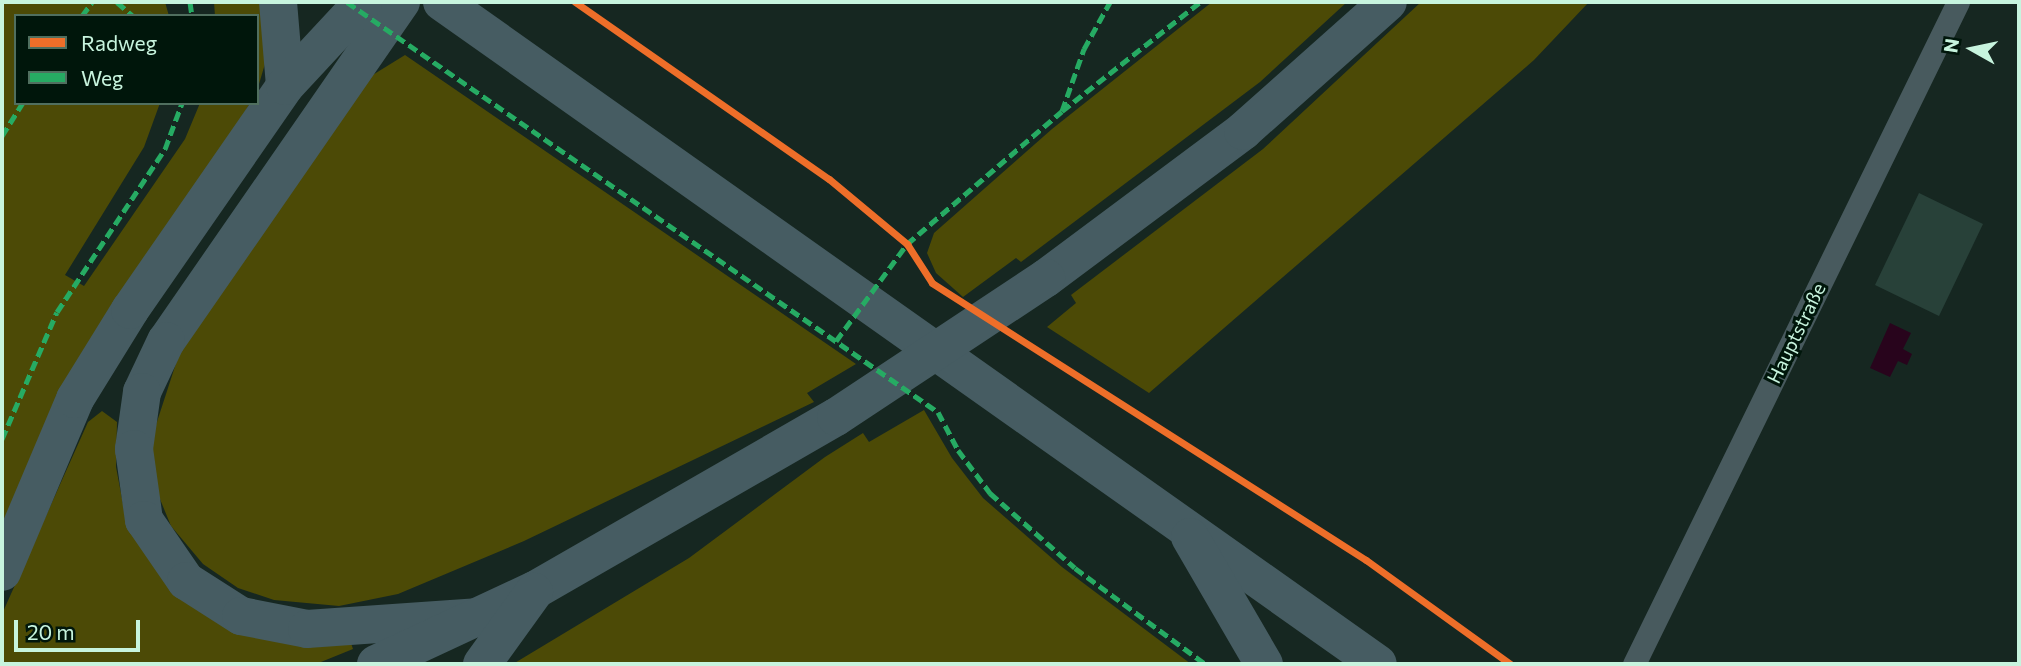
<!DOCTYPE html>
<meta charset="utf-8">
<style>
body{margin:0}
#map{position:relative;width:2021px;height:666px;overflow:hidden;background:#162721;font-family:Commissioner,sans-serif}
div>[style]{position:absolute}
.green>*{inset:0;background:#4c4a06}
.water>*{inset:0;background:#28041c}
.building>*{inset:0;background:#284139}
.service>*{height:23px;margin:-11.5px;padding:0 11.5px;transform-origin:11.5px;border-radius:11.5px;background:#485a5e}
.secondary>*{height:38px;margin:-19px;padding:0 19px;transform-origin:19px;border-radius:19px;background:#465c62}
.secondary-bridge>*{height:38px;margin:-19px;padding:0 19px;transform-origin:19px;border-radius:19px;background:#465c62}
.quiet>*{height:5px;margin-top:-2.5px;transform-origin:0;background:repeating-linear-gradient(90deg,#26ab63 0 10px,transparent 0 15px)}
.cycleway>*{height:7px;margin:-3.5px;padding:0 3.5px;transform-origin:3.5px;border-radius:3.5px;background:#ee6e29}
span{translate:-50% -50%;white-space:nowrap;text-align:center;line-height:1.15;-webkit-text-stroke:6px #00160b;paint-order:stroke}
.street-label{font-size:19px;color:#c7f4de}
.frame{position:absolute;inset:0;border:4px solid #c7f4de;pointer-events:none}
.legend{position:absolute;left:14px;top:14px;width:245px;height:91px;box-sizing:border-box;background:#00160b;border:2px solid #506f5f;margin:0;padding:9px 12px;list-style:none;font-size:21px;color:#c7f4de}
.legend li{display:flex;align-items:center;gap:14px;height:35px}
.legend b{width:35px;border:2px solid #506f5f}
.north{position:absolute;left:1937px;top:14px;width:70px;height:70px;-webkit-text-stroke:5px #00160b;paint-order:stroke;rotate:279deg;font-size:19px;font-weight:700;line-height:28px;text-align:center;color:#c7f4de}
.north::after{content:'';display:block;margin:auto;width:24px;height:32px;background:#c7f4de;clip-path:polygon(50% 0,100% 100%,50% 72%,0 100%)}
.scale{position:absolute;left:14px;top:620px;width:126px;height:32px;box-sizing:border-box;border:4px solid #c7f4de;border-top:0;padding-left:9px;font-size:21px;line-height:24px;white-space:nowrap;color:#c7f4de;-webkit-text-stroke:5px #00160b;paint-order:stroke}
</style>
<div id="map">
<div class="green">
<div style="clip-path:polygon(2px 2px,165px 2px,169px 16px,16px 16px,16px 103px,160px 103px,144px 147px,65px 275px,84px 286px,185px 139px,200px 103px,250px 103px,2px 530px)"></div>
<div style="clip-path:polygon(214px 2px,267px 2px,269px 50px,257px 91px,257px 16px,215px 16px)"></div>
<div style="clip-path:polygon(1212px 2px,1347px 2px,1260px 82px,1021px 262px,1016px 258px,963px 297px,936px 273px,927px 253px,934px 233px,1052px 129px)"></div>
<div style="clip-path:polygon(1421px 2px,1589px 2px,1534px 60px,1149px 393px,1047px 327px,1076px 303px,1071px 295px,1263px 149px)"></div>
<div style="clip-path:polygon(405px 55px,856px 364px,807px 393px,814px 402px,524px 541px,398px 594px,339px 606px,274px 600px,238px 588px,203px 564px,171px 526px,153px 482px,153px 434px,180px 351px,371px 76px)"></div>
<div style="clip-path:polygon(924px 410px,952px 458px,983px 498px,1062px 567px,1191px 664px,513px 664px,689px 558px,825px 457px,863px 433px,869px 442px)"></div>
<div style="clip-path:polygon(102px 411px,117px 422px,116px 467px,124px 509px,174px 588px,351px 643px,353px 649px,316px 664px,2px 664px,2px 614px,88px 422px)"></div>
</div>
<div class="water">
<div style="clip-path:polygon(1890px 323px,1911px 333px,1903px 349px,1912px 354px,1907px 365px,1898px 361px,1890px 377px,1870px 368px)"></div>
</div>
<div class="building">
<div style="clip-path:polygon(1919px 193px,1983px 224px,1939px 316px,1875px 285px)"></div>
</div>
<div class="service">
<div style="left:1634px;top:664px;width:737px;rotate:-63.92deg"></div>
</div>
<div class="secondary">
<div style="left:278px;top:2px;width:84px;rotate:85.2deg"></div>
<div style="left:401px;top:2px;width:412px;rotate:124.7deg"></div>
<div style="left:166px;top:341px;width:56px;rotate:115.2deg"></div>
<div style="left:142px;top:392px;width:58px;rotate:98deg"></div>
<div style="left:134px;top:449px;width:72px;rotate:82deg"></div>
<div style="left:144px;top:520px;width:74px;rotate:55.5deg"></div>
<div style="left:186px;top:581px;width:65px;rotate:32.5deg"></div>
<div style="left:241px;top:616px;width:67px;rotate:11.1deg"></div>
<div style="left:307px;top:629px;width:170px;rotate:-4deg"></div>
<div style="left:442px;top:2px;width:1146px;rotate:35.27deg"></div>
<div style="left:1046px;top:278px;width:246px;rotate:-36.7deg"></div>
<div style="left:1243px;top:131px;width:194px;rotate:-41.7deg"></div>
<div style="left:1190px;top:537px;width:147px;rotate:59.8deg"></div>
<div style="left:2px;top:572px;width:188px;rotate:-67.1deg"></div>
<div style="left:75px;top:399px;width:105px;rotate:-58.3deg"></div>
<div style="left:130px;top:310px;width:272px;rotate:-55.3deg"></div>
<div style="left:285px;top:86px;width:115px;rotate:-47.1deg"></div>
<div style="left:376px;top:664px;width:175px;rotate:-25deg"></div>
<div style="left:535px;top:590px;width:347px;rotate:-29.9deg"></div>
<div style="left:482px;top:664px;width:89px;rotate:-54.2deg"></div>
</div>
<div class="secondary-bridge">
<div style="left:836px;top:417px;width:252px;rotate:-33.5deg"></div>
</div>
<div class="quiet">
<div style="left:117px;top:2px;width:21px;rotate:41deg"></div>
<div style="left:190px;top:2px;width:14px;rotate:82deg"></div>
<div style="left:347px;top:2px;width:719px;rotate:34.75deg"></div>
<div style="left:938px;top:412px;width:43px;rotate:62.2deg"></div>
<div style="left:958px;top:450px;width:54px;rotate:53.3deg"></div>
<div style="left:990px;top:493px;width:113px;rotate:41.4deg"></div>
<div style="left:1075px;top:568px;width:162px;rotate:36.4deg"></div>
<div style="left:82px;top:16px;width:17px;rotate:-54deg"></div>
<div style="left:1062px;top:111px;width:176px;rotate:-38.3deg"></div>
<div style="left:2px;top:136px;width:39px;rotate:-58deg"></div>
<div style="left:836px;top:341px;width:120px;rotate:-53.8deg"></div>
<div style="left:907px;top:244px;width:204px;rotate:-40.6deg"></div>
<div style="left:1062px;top:111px;width:66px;rotate:-70.5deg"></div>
<div style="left:1084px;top:49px;width:54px;rotate:-61deg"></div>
<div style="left:2px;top:439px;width:138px;rotate:-66.6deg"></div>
<div style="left:57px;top:312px;width:196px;rotate:-56.5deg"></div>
<div style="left:165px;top:149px;width:49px;rotate:-69.7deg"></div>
</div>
<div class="cycleway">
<div style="left:575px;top:2px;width:310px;rotate:34.9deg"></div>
<div style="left:829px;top:179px;width:102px;rotate:39.8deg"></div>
<div style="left:907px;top:244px;width:46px;rotate:57.3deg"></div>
<div style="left:932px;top:283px;width:515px;rotate:32.55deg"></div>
<div style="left:1366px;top:560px;width:178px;rotate:35.8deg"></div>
</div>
<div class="street-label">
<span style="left:1796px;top:333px;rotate:-64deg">Hauptstraße</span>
</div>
<div class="frame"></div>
<ul class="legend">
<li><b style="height:9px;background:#ee6e29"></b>Radweg</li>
<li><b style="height:9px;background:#26ab63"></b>Weg</li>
</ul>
<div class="north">N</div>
<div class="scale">20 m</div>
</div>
